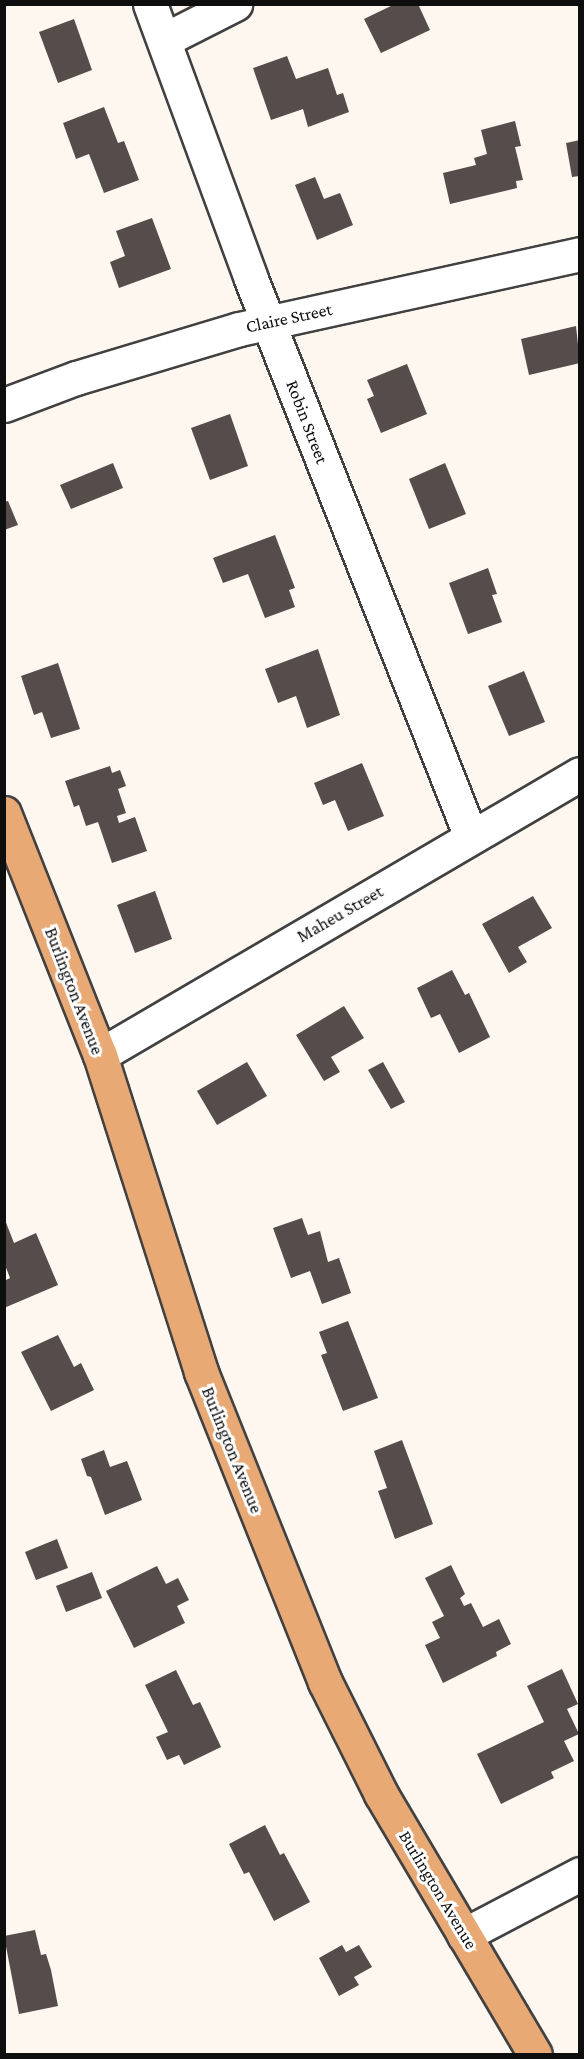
<!DOCTYPE html>
<style>
body{margin:0}
#map{position:relative;width:584px;height:2059px;overflow:hidden;background:#fdf7f0;font-family:"Crimson Pro",serif}
div>[style]{position:absolute}
.building>*{inset:0;background:#554c4b}
.roads{filter:drop-shadow(2px 0 #414141) drop-shadow(-2px 0 #414141) drop-shadow(0 2px #414141) drop-shadow(0 -2px #414141)}
.minor>*{height:33px;margin:-16.5px;padding:0 16.5px;transform-origin:16.5px;border-radius:16.5px;background:#fff}
.major>*{height:33px;margin:-16.5px;padding:0 16.5px;transform-origin:16.5px;border-radius:16.5px;background:#e8a975}
span{translate:-50% -50%;white-space:nowrap;text-align:center;line-height:1.15;-webkit-text-stroke:6px #fff;paint-order:stroke}
.street-label{font-size:18px;color:#0e0e0e}
.frame{position:absolute;inset:0;border:6px solid #0e0e0e;pointer-events:none}
</style>
<div id="map">
<div class="building">
<div style="clip-path:polygon(395px 4px,418px 4px,430px 30px,381px 53px,364px 19px)"></div>
<div style="clip-path:polygon(74px 19px,92px 70px,58px 83px,39px 32px)"></div>
<div style="clip-path:polygon(287px 56px,296px 79px,328px 68px,337px 95px,343px 93px,349px 112px,308px 127px,303px 109px,271px 120px,253px 68px)"></div>
<div style="clip-path:polygon(104px 107px,118px 143px,124px 141px,139px 180px,104px 193px,89px 154px,76px 159px,63px 123px)"></div>
<div style="clip-path:polygon(515px 121px,521px 146px,515px 147px,523px 180px,516px 181px,517px 188px,450px 204px,443px 173px,476px 165px,474px 158px,487px 154px,481px 130px)"></div>
<div style="clip-path:polygon(580px 140px,580px 176px,572px 177px,566px 143px)"></div>
<div style="clip-path:polygon(315px 177px,324px 199px,340px 193px,353px 225px,317px 240px,295px 185px)"></div>
<div style="clip-path:polygon(152px 218px,171px 269px,119px 288px,110px 262px,125px 256px,116px 231px)"></div>
<div style="clip-path:polygon(576px 326px,580px 363px,529px 375px,521px 339px)"></div>
<div style="clip-path:polygon(407px 364px,427px 414px,381px 433px,367px 399px,374px 396px,367px 380px)"></div>
<div style="clip-path:polygon(230px 414px,248px 466px,210px 480px,191px 428px)"></div>
<div style="clip-path:polygon(113px 463px,123px 488px,71px 509px,60px 485px)"></div>
<div style="clip-path:polygon(445px 463px,466px 514px,429px 529px,409px 479px)"></div>
<div style="clip-path:polygon(8px 501px,18px 525px,4px 530px,4px 502px)"></div>
<div style="clip-path:polygon(275px 535px,295px 588px,289px 590px,295px 607px,265px 618px,248px 574px,223px 583px,213px 558px)"></div>
<div style="clip-path:polygon(488px 568px,497px 594px,492px 595px,502px 622px,468px 634px,449px 583px)"></div>
<div style="clip-path:polygon(318px 649px,340px 715px,307px 728px,296px 696px,278px 703px,265px 669px)"></div>
<div style="clip-path:polygon(58px 663px,80px 729px,51px 738px,42px 712px,34px 715px,21px 676px)"></div>
<div style="clip-path:polygon(524px 671px,545px 722px,509px 736px,488px 686px)"></div>
<div style="clip-path:polygon(362px 763px,384px 816px,348px 831px,335px 800px,323px 805px,314px 783px)"></div>
<div style="clip-path:polygon(110px 766px,112px 773px,120px 770px,126px 786px,118px 789px,126px 813px,117px 816px,119px 823px,135px 817px,147px 851px,112px 863px,98px 822px,86px 826px,79px 805px,74px 807px,65px 781px)"></div>
<div style="clip-path:polygon(155px 891px,172px 939px,135px 953px,117px 905px)"></div>
<div style="clip-path:polygon(533px 896px,552px 928px,518px 947px,527px 962px,509px 973px,482px 924px)"></div>
<div style="clip-path:polygon(452px 970px,465px 995px,469px 993px,490px 1037px,459px 1053px,440px 1014px,431px 1018px,417px 988px)"></div>
<div style="clip-path:polygon(344px 1006px,364px 1038px,331px 1057px,340px 1072px,324px 1081px,296px 1035px)"></div>
<div style="clip-path:polygon(247px 1062px,267px 1096px,217px 1125px,197px 1091px)"></div>
<div style="clip-path:polygon(383px 1062px,405px 1102px,391px 1109px,368px 1070px)"></div>
<div style="clip-path:polygon(302px 1218px,308px 1235px,320px 1231px,328px 1262px,339px 1258px,351px 1293px,322px 1304px,310px 1271px,291px 1278px,273px 1228px)"></div>
<div style="clip-path:polygon(5px 1220px,14px 1243px,36px 1233px,58px 1285px,4px 1308px,4px 1281px,10px 1278px,5px 1265px)"></div>
<div style="clip-path:polygon(348px 1321px,378px 1398px,343px 1411px,321px 1355px,327px 1353px,319px 1332px)"></div>
<div style="clip-path:polygon(58px 1335px,74px 1367px,81px 1363px,94px 1390px,51px 1411px,21px 1352px)"></div>
<div style="clip-path:polygon(402px 1440px,433px 1524px,395px 1539px,378px 1491px,387px 1488px,374px 1451px)"></div>
<div style="clip-path:polygon(104px 1450px,110px 1467px,127px 1461px,142px 1500px,105px 1515px,91px 1477px,87px 1476px,81px 1459px)"></div>
<div style="clip-path:polygon(57px 1539px,68px 1568px,36px 1580px,25px 1552px)"></div>
<div style="clip-path:polygon(451px 1565px,465px 1594px,460px 1598px,464px 1606px,471px 1603px,483px 1627px,499px 1619px,511px 1644px,496px 1652px,497px 1656px,443px 1683px,425px 1645px,440px 1638px,432px 1622px,444px 1616px,425px 1578px)"></div>
<div style="clip-path:polygon(157px 1566px,166px 1584px,178px 1578px,189px 1600px,177px 1606px,185px 1623px,134px 1648px,106px 1591px)"></div>
<div style="clip-path:polygon(92px 1572px,102px 1598px,66px 1612px,56px 1586px)"></div>
<div style="clip-path:polygon(562px 1669px,578px 1704px,567px 1709px,579px 1734px,564px 1741px,574px 1761px,551px 1772px,554px 1778px,501px 1804px,477px 1754px,544px 1722px,527px 1686px)"></div>
<div style="clip-path:polygon(176px 1670px,193px 1705px,200px 1702px,221px 1747px,184px 1765px,179px 1755px,167px 1760px,156px 1737px,168px 1732px,145px 1685px)"></div>
<div style="clip-path:polygon(265px 1825px,280px 1855px,284px 1853px,310px 1902px,274px 1921px,249px 1872px,244px 1874px,229px 1844px)"></div>
<div style="clip-path:polygon(35px 1930px,41px 1955px,46px 1954px,51px 1970px,58px 2006px,19px 2014px,4px 1936px)"></div>
<div style="clip-path:polygon(342px 1945px,346px 1952px,359px 1945px,372px 1967px,354px 1977px,359px 1985px,339px 1996px,319px 1958px)"></div>
</div>
<div class="roads">
<div class="minor">
<div style="left:150px;top:4px;width:293px;rotate:69.8deg"></div>
<div style="left:251px;top:279px;width:600px;rotate:68.48deg"></div>
<div style="left:164px;top:40px;width:80px;rotate:-26.9deg"></div>
<div style="left:4px;top:405px;width:77px;rotate:-20.6deg"></div>
<div style="left:76px;top:378px;width:170px;rotate:-16.7deg"></div>
<div style="left:239px;top:329px;width:349px;rotate:-12.4deg"></div>
<div style="left:100px;top:1055px;width:556px;rotate:-30.35deg"></div>
<div style="left:464px;top:1935px;width:131px;rotate:-27.7deg"></div>
</div>
<div class="major">
<div style="left:4px;top:813px;width:260px;rotate:68.4deg"></div>
<div style="left:100px;top:1055px;width:333px;rotate:72.3deg"></div>
<div style="left:201px;top:1372px;width:334px;rotate:68.2deg"></div>
<div style="left:325px;top:1682px;width:125px;rotate:63.4deg"></div>
<div style="left:381px;top:1794px;width:302px;rotate:59.4deg"></div>
</div>
</div>
<div class="street-label">
<span style="left:289px;top:318px;rotate:-12deg">Claire Street</span>
<span style="left:307px;top:422px;rotate:69deg">Robin Street</span>
<span style="left:340px;top:914px;rotate:-30deg">Maheu Street</span>
<span style="left:74px;top:991px;rotate:69deg">Burlington Avenue</span>
<span style="left:232px;top:1450px;rotate:68deg">Burlington Avenue</span>
<span style="left:438px;top:1890px;rotate:59deg">Burlington Avenue</span>
</div>
<div class="frame"></div>
</div>
